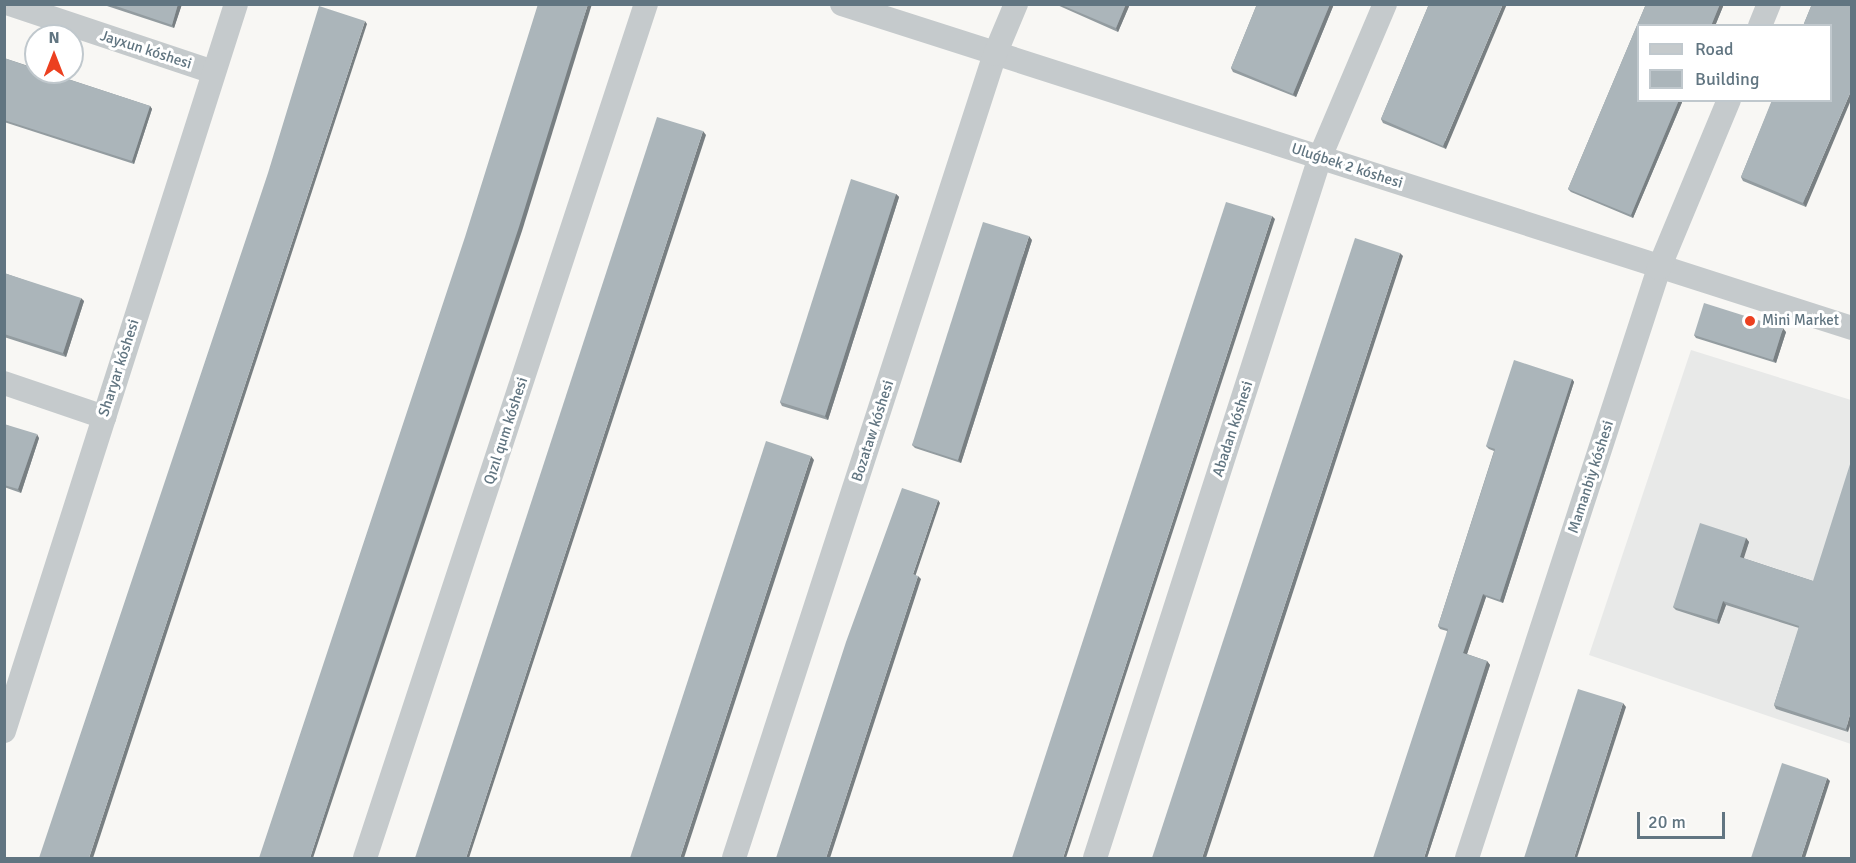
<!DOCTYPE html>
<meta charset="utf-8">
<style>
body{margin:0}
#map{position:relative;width:1856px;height:863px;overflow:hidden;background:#f8f7f4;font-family:Signika,sans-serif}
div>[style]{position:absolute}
.built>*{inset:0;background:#e8e9e8}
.street>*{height:24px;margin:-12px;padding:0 12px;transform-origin:12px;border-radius:12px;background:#c5cacc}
.wall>*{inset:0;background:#939ca0}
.shaded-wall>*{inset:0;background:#787f82}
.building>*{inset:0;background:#abb5ba}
.dots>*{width:16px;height:16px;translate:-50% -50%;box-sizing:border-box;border:3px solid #fff;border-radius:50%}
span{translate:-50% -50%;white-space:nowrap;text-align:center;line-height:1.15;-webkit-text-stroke:6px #fff;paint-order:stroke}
.street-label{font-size:15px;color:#617581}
.poi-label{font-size:15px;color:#617581}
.left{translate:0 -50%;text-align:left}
.frame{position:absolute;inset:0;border:6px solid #617581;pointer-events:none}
.legend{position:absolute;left:1637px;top:24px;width:195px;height:78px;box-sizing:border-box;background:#fff;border:2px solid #c0c8cd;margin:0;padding:8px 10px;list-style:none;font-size:18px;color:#617581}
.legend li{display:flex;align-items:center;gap:12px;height:30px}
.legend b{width:30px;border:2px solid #c0c8cd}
.north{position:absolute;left:24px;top:24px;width:60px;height:60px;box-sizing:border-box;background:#fff;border:2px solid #c0c8cd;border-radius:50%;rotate:0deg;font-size:16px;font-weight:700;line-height:24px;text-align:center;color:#617581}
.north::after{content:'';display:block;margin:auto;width:21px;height:27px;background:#ec4020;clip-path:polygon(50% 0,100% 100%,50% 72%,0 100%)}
.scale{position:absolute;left:1637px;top:812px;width:88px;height:27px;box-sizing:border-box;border:3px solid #617581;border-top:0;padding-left:8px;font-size:18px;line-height:21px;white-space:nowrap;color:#617581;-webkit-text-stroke:4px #fff;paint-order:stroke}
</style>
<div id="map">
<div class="built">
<div style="clip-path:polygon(1691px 350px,1851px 400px,1851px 744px,1589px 655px)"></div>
</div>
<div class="street">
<div style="left:10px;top:4px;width:214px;rotate:18.5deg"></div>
<div style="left:842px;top:4px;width:1061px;rotate:17.79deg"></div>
<div style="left:1760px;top:26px;width:24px;rotate:-68deg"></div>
<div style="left:4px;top:383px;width:106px;rotate:18.8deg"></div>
<div style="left:4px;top:731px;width:763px;rotate:-72.3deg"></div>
<div style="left:365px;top:858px;width:899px;rotate:-71.79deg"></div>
<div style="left:734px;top:858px;width:845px;rotate:-72.02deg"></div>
<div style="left:995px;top:54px;width:54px;rotate:-67.2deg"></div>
<div style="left:1095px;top:858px;width:736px;rotate:-72.2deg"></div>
<div style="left:1320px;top:157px;width:166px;rotate:-67deg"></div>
<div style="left:1467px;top:858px;width:620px;rotate:-71.97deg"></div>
<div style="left:1659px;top:268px;width:182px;rotate:-67.4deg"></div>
</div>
<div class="wall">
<div style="clip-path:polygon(101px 4px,182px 4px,174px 28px)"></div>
<div style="clip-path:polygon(1055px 4px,1130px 4px,1118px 32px)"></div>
<div style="clip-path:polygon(1257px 4px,1334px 4px,1296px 97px,1233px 72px,1231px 68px)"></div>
<div style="clip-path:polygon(1429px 4px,1446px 149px,1383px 123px,1381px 119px)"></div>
<div style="clip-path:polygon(1646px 4px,1724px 4px,1715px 26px,1638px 26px,1638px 100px,1683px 100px,1633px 218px,1571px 192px,1568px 189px)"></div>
<div style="clip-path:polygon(1812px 4px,1806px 207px,1743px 181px,1741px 177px)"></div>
<div style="clip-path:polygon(4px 58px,150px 106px,152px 109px,134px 164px,4px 122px)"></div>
<div style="clip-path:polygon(896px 194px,899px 197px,828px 420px,782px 406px,780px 402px)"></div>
<div style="clip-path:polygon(1032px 240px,961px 463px,915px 448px,912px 445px)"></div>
<div style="clip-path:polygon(4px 273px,84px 301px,66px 357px,4px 337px)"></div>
<div style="clip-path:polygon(1786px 332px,1776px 363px,1696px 338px,1694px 335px)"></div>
<div style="clip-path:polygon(1572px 379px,1574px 382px,1503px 603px,1486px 597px,1467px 654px,1487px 661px,1490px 665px,1427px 858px,1447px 631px,1440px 629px,1438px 626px,1494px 451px,1489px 449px,1486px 446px)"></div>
<div style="clip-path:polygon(4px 424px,39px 438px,21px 493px,4px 487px)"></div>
<div style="clip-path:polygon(1746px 538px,1749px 542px,1743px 558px,1813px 581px,1848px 732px,1776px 709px,1774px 705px,1799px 628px,1726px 605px,1719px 624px,1676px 610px,1673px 607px)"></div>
</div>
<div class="shaded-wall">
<div style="clip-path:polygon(178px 4px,182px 4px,174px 28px,172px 25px)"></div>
<div style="clip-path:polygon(588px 4px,592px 4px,522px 231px,313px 858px,310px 858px)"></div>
<div style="clip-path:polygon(1126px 4px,1130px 4px,1118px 32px,1116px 28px)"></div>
<div style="clip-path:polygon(1330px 4px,1334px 4px,1296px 97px,1293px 94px)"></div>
<div style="clip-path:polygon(1503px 4px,1507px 4px,1446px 149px,1443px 146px)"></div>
<div style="clip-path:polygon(1720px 4px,1724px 4px,1715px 26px,1711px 26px)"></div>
<div style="clip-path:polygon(365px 21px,367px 24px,93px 858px,89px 858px)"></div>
<div style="clip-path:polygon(1851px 91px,1851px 100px,1806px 207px,1803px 203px)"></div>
<div style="clip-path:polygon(1679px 100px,1683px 100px,1633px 218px,1631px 215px)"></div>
<div style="clip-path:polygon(150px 106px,152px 109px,134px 164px,132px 161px)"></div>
<div style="clip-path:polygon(703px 131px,706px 135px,469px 858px,466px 858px)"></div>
<div style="clip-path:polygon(896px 194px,899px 197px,828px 420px,825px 416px)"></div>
<div style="clip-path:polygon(1272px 216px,1275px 219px,1066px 858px,1063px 858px)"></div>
<div style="clip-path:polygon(1029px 236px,1032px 240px,961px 463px,958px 460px)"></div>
<div style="clip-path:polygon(1400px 253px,1403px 256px,1206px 858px,1202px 858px)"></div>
<div style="clip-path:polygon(81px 298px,84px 301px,66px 357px,63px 353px)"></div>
<div style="clip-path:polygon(1783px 328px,1786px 332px,1776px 363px,1773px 360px)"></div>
<div style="clip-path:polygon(1572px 379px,1574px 382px,1503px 603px,1500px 600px)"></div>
<div style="clip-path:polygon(37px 434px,39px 438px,21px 493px,18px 489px)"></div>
<div style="clip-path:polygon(811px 456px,814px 460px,684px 858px,680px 858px)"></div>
<div style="clip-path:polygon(938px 500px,940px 503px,915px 577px,913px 574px)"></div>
<div style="clip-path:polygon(1746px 538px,1749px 542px,1743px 561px,1740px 557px)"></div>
<div style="clip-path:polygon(918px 576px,921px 579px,830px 858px,826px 858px)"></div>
<div style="clip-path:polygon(1483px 594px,1486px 597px,1466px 657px,1463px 653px)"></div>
<div style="clip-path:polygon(1723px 601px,1726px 605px,1719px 624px,1717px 620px)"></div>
<div style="clip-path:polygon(1487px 661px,1490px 665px,1427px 858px,1424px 858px)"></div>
<div style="clip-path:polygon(1623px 703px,1626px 707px,1577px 858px,1574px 858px)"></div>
<div style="clip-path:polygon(1851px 711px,1851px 723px,1848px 732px,1846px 729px)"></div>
<div style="clip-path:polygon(1827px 778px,1830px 781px,1805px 858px,1801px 858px)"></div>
</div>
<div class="building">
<div style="clip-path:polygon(110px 4px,178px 4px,172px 25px)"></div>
<div style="clip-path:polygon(538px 4px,588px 4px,519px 227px,310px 858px,259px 858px,465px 237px)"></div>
<div style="clip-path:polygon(1059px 4px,1126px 4px,1116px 28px)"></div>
<div style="clip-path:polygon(1257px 4px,1330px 4px,1293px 94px,1231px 68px)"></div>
<div style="clip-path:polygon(1429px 4px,1503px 4px,1443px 146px,1381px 119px)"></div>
<div style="clip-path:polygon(1646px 4px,1720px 4px,1711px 26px,1638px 26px,1638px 100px,1679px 100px,1631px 215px,1568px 189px)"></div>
<div style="clip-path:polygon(1812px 4px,1851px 4px,1851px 91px,1803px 203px,1741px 177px,1772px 100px,1830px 100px,1830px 26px,1803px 26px)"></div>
<div style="clip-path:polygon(319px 6px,365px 21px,89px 858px,39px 858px,268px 173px)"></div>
<div style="clip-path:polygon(4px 58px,36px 69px,36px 72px,46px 72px,150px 106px,132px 161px,4px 120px)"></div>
<div style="clip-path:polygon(657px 117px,703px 131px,466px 858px,415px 858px)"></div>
<div style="clip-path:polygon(851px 179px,896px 194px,825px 416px,780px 402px)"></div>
<div style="clip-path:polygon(1226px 202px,1272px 216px,1063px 858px,1012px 858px)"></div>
<div style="clip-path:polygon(983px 222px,1029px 236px,958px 460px,912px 445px)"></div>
<div style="clip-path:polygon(1355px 238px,1400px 253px,1202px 858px,1152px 858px)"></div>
<div style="clip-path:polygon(4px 273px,81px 298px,63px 353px,4px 334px)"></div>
<div style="clip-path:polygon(1704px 303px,1783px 328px,1773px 360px,1694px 335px)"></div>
<div style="clip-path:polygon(1514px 360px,1572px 379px,1500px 600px,1483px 594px,1463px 653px,1487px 661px,1424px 858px,1373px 858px,1448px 629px,1438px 626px,1495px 449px,1486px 446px)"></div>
<div style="clip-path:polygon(4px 424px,37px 434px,18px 489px,4px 485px)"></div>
<div style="clip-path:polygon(766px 441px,811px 456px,680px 858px,630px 858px)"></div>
<div style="clip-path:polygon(1851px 461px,1851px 711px,1846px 729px,1774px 705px,1799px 626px,1723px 601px,1717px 620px,1673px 607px,1700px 523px,1746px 538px,1740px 557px,1813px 581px)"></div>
<div style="clip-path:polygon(902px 488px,938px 500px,913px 574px,918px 576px,826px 858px,776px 858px,846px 642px)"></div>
<div style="clip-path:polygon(1578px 689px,1623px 703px,1574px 858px,1524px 858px)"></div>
<div style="clip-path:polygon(1782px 763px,1827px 778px,1801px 858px,1751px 858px)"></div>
</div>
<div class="dots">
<div style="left:1750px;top:321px;background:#ec4020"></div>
</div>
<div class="street-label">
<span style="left:146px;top:50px;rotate:18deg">Jayxun kóshesi</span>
<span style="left:1347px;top:166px;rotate:18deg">Uluǵbek 2 kóshesi</span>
<span style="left:119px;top:368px;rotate:-72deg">Sharyar kóshesi</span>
<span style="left:1233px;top:429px;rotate:-72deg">Abadan kóshesi</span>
<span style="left:506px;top:431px;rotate:-72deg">Qızıl qum kóshesi</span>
<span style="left:873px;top:431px;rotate:-72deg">Bozataw kóshesi</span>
<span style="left:1591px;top:477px;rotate:-72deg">Mamanbiy kóshesi</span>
</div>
<div class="poi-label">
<span class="left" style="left:1762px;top:321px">Mini Market</span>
</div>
<div class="frame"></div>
<ul class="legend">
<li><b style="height:8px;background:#c5cacc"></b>Road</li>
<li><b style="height:16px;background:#abb5ba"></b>Building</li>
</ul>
<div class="north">N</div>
<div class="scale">20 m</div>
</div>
